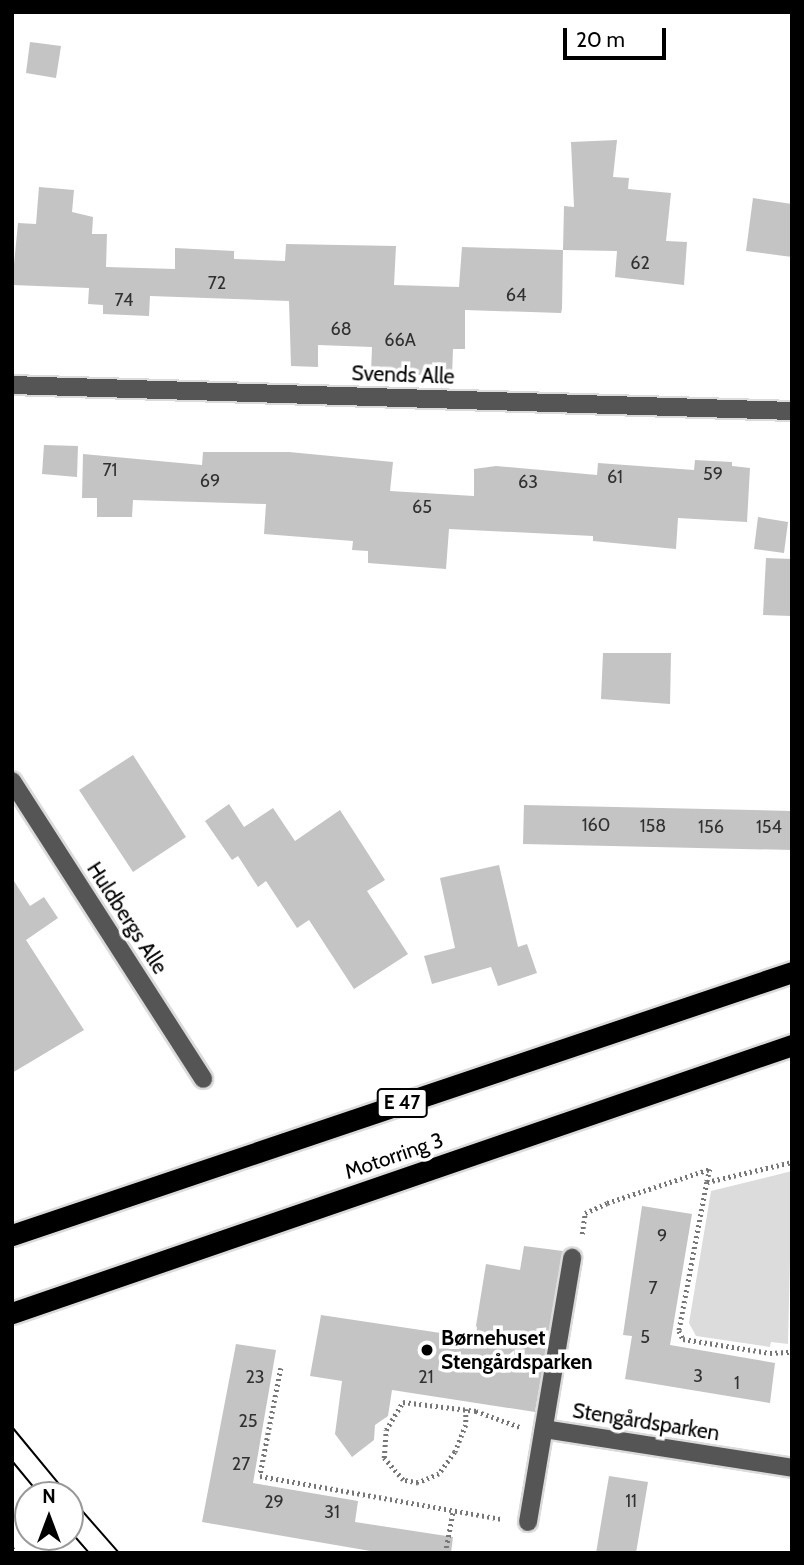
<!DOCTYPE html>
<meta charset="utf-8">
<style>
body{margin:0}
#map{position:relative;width:804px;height:1565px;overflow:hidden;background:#fff;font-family:Cabin,sans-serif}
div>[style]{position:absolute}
.green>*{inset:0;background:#dcdcdc}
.building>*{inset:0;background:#c4c4c4}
.path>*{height:4.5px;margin-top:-2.25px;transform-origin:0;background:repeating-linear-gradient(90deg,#777 0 2px,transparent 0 5.5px)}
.roads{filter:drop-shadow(2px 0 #dbdbdb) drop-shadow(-2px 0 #dbdbdb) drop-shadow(0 2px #dbdbdb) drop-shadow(0 -2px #dbdbdb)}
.minor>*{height:18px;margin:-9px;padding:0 9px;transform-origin:9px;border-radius:9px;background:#555}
.highway>*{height:21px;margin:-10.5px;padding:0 10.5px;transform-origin:10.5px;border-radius:10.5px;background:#000}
.tram>*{height:2px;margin:-1px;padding:0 1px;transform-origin:1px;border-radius:1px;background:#000}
.dots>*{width:19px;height:19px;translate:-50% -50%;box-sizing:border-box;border:4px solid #fff;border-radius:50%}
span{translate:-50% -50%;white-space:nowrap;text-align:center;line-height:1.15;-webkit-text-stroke:7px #fff;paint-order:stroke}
.number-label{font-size:18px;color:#313131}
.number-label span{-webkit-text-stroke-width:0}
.shield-label span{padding:2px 5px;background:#fff;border:2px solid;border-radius:5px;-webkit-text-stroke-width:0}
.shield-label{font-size:19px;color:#000;font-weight:700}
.street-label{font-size:21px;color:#000}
.poi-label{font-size:21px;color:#000;font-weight:700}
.left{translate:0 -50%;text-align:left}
.frame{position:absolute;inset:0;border:14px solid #000;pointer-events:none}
.north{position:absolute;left:14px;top:1481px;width:70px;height:70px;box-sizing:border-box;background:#fff;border:2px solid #999;border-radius:50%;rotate:0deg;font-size:19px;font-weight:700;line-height:28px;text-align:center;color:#000}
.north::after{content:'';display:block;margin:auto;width:24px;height:32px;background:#000;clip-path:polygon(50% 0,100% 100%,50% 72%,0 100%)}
.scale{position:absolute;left:563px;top:28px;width:103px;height:32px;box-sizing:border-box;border:4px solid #000;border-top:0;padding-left:9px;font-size:21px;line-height:24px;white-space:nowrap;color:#000;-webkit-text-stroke:5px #fff;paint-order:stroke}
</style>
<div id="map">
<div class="green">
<div style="clip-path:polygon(792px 1171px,788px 1344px,771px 1342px,770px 1347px,696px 1336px,689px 1323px,711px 1191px)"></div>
</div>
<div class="building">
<div style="clip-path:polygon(30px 42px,61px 46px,56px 78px,26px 73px)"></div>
<div style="clip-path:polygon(617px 140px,613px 177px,629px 178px,628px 189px,671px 193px,666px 241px,687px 242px,684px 285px,615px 277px,617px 251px,563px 250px,564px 206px,574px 207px,571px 142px)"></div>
<div style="clip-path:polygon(39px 187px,74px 190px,72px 212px,93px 217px,92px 234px,107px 234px,106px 267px,175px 269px,175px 248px,234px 251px,234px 259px,285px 261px,286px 244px,396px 246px,394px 285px,459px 287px,462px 247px,563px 250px,562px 309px,561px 313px,465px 310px,465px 349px,453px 349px,452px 376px,371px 373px,372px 347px,318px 345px,318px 367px,291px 366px,289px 301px,150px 296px,149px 316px,103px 314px,103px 305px,88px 304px,89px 288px,12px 285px,18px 223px,36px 224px)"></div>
<div style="clip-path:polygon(753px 198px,792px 204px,792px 257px,746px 251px)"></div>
<div style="clip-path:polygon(44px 445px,78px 446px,77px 477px,42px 474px)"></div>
<div style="clip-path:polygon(203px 452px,289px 452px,393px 462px,390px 491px,474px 496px,474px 469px,496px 466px,597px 475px,598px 463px,694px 470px,695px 460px,732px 462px,732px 466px,750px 468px,747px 522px,678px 518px,676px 549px,593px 541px,593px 536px,449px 529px,446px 569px,368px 563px,368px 551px,352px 550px,353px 541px,264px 534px,266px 504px,133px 500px,132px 517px,97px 517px,97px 498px,82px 498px,83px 454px,202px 465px)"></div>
<div style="clip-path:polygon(758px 517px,788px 522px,784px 553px,754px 549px)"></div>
<div style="clip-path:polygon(766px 558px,792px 559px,792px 616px,763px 615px)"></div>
<div style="clip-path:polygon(603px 653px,671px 653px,670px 704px,601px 699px)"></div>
<div style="clip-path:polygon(133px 755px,186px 837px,133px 872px,79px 790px)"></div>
<div style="clip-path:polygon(229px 804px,244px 827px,273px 808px,295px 841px,340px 810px,385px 880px,367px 891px,408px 954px,354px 989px,309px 920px,297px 928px,266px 881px,258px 887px,238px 856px,232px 860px,205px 821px)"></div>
<div style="clip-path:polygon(524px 805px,792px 811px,792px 850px,523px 844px)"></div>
<div style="clip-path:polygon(499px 865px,518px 947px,527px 944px,537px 973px,498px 986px,491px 967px,432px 984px,424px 956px,455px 948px,440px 878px)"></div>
<div style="clip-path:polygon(12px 878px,30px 906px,44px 897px,58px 918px,26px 940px,84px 1030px,12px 1073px)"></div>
<div style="clip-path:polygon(642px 1206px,692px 1214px,670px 1345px,775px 1363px,770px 1403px,625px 1379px,632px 1336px,623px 1335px)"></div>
<div style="clip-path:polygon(524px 1246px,563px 1251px,535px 1412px,392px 1390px,388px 1416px,375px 1425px,374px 1440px,352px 1457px,335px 1434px,342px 1381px,310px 1376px,321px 1315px,474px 1338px,486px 1264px,520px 1270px)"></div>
<div style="clip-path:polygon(236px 1344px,276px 1350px,253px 1483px,358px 1501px,355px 1522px,453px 1537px,451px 1553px,382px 1553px,202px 1522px)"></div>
<div style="clip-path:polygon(609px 1476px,648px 1482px,636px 1553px,596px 1553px)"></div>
</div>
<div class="path">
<div style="left:707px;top:1182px;width:152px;rotate:100.6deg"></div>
<div style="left:679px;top:1331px;width:9px;rotate:63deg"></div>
<div style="left:683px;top:1339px;width:88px;rotate:9.1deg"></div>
<div style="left:770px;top:1353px;width:22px;rotate:-3deg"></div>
<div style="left:582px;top:1234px;width:21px;rotate:-82deg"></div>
<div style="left:585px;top:1213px;width:24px;rotate:-24deg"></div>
<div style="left:607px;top:1203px;width:108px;rotate:-18.3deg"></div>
<div style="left:710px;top:1169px;width:13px;rotate:103deg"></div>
<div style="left:707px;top:1182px;width:87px;rotate:-13.2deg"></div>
<div style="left:281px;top:1368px;width:110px;rotate:101deg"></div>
<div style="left:260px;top:1476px;width:246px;rotate:10.1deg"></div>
<div style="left:466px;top:1409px;width:16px;rotate:90deg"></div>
<div style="left:466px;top:1425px;width:29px;rotate:112deg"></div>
<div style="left:455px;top:1452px;width:27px;rotate:126deg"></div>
<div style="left:439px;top:1474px;width:23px;rotate:157deg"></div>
<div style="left:418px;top:1483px;width:15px;rotate:-169deg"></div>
<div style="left:403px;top:1480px;width:29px;rotate:-131deg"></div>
<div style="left:384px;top:1458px;width:28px;rotate:-86deg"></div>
<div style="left:386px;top:1430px;width:33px;rotate:-59deg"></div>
<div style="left:403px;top:1402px;width:74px;rotate:7deg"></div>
<div style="left:476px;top:1411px;width:47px;rotate:20deg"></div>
<div style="left:12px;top:1548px;width:7px;rotate:45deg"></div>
<div style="left:445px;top:1553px;width:43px;rotate:-79.2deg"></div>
</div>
<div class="roads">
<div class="minor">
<div style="left:12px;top:385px;width:780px;rotate:1.91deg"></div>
<div style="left:12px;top:781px;width:354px;rotate:57.3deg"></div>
<div style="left:544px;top:1429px;width:251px;rotate:8.9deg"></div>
<div style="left:528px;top:1522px;width:268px;rotate:-80.5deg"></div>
</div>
<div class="highway">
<div style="left:12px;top:1235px;width:823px;rotate:-18.63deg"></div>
<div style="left:12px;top:1313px;width:825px;rotate:-18.96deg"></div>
</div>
</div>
<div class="tram">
<div style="left:12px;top:1427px;width:88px;rotate:50.5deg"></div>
<div style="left:12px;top:1461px;width:44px;rotate:50.5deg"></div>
<div style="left:70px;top:1497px;width:74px;rotate:48.8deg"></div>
<div style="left:70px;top:1531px;width:29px;rotate:49deg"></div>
</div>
<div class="dots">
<div style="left:427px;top:1350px;background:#000"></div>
</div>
<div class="number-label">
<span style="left:640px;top:263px">62</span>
<span style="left:217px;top:283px">72</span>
<span style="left:516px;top:295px">64</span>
<span style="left:124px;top:300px">74</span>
<span style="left:341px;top:329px">68</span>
<span style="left:400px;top:340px">66A</span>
<span style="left:110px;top:470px">71</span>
<span style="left:713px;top:474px">59</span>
<span style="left:615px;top:477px">61</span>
<span style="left:210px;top:481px">69</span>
<span style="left:528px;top:482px">63</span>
<span style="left:422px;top:507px">65</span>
<span style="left:596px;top:825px">160</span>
<span style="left:653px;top:826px">158</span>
<span style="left:711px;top:827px">156</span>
<span style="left:769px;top:827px">154</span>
<span style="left:662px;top:1236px">9</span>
<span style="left:653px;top:1288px">7</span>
<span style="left:645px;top:1337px">5</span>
<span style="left:698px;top:1376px">3</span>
<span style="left:255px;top:1377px">23</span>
<span style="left:426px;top:1377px">21</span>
<span style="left:737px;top:1383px">1</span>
<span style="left:248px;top:1421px">25</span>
<span style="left:241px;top:1464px">27</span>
<span style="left:631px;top:1501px">11</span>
<span style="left:274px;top:1502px">29</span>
<span style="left:332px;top:1512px">31</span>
</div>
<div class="shield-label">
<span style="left:402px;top:1103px">E 47</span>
</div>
<div class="street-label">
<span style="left:403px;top:375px;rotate:2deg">Svends Alle</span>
<span style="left:127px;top:918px;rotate:57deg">Huldbergs Alle</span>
<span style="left:394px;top:1156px;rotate:-19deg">Motorring 3</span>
<span style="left:646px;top:1422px;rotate:9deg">Stengårdsparken</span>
</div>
<div class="poi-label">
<span class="left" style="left:441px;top:1350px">Børnehuset<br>Stengårdsparken</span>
</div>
<div class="frame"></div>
<div class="north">N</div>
<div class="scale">20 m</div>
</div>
